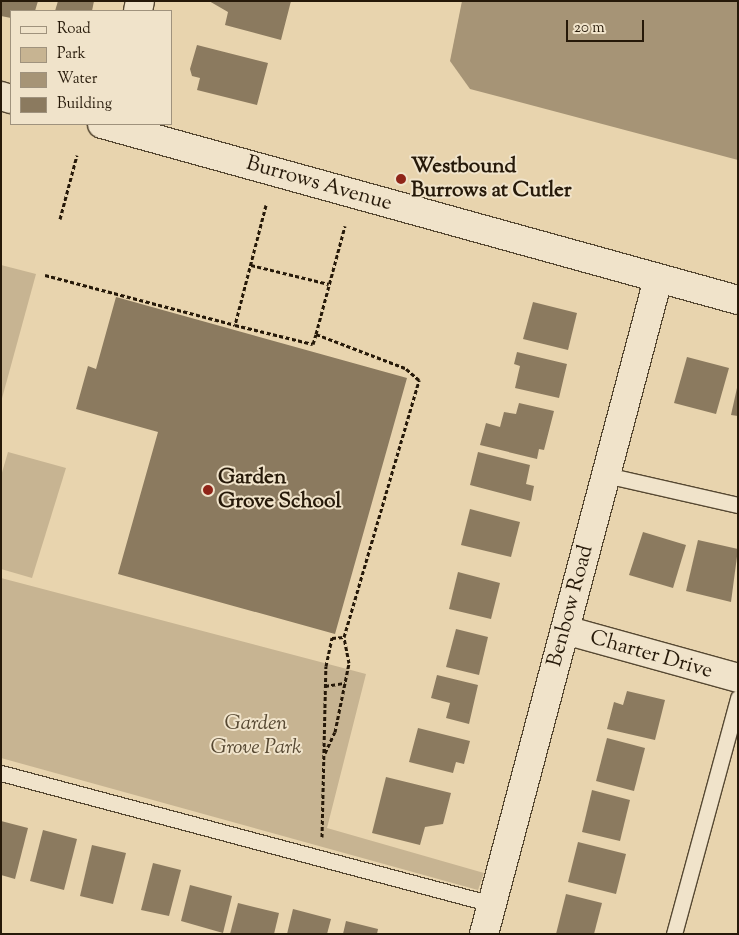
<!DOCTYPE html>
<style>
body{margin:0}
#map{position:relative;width:739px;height:935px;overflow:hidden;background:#e8d4ae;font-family:"Sorts Mill Goudy",serif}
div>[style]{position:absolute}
.green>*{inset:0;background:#c7b492}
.water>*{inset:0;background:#a69476}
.building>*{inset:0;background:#8b7a5f}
.path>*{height:3px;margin-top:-1.5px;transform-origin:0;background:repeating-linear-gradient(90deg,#261909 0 4px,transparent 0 6.5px)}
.roads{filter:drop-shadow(1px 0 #564832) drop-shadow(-1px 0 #564832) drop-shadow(0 1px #564832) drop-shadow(0 -1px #564832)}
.service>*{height:15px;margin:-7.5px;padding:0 7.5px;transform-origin:7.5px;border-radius:7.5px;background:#f0e3ca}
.minor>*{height:28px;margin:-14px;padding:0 14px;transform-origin:14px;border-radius:14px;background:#f0e3ca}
.tertiary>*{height:28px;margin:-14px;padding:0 14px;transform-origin:14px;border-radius:14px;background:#f0e3ca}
.dots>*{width:14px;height:14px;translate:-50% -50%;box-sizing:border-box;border:2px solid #f0e3ca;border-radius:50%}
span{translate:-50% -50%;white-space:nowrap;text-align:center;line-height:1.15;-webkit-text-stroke:4px #f0e3ca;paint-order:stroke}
.poi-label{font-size:21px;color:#261909;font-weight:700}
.left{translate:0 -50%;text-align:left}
.street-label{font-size:21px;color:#261909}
.park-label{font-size:21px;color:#564832;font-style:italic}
.frame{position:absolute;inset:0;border:2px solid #261909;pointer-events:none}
.legend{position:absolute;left:10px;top:10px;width:162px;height:115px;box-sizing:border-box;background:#f0e3ca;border:1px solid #9f927d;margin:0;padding:6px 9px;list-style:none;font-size:15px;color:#261909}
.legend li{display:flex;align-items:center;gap:10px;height:25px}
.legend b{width:25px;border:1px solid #9f927d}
.scale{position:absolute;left:566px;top:20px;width:78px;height:22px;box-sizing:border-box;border:2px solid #261909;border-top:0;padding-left:6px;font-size:15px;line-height:18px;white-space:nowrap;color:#261909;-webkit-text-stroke:4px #f0e3ca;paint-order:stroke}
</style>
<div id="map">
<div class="green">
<div style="clip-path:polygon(1px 265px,36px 274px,1px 402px)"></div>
<div style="clip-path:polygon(8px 452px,66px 468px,32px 578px,1px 569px,1px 476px)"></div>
<div style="clip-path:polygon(1px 578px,366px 674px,327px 828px,484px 873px,478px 890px,1px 758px)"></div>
</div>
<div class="water">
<div style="clip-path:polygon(462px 1px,738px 1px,738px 160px,470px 89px,450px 61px)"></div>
</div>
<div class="building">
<div style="clip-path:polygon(1px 1px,38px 1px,35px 11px,11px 11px,11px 18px,1px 16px)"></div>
<div style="clip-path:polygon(58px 1px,94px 1px,92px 11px,55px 11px)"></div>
<div style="clip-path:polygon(209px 1px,291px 1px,281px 40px,225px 25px,228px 12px)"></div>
<div style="clip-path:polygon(197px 45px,268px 63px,257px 105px,197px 90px,200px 78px,192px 76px,190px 69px)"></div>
<div style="clip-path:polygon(116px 297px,407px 378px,335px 634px,118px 574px,158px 432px,76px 409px,88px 366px,96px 369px)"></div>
<div style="clip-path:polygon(533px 302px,577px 313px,568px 350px,523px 339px)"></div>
<div style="clip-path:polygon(517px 352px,567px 364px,559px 398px,515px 388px,520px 366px,514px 364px)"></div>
<div style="clip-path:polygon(687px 357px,729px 368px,716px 414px,674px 403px)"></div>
<div style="clip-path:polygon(737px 388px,738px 388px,738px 416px,731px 415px)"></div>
<div style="clip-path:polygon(519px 403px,554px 411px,544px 450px,539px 449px,537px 459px,480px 445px,486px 423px,500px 427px,504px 412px,516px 414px)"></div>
<div style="clip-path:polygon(478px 452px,530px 465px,526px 484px,534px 486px,531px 501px,470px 485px)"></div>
<div style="clip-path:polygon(470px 509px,520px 522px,511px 557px,461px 545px)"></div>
<div style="clip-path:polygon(643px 532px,686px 545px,673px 588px,629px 575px)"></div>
<div style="clip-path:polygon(698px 540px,738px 549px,731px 602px,686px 591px)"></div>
<div style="clip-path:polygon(458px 572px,500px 583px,491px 619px,449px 609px)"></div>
<div style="clip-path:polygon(456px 629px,488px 637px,479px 675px,446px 667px)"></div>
<div style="clip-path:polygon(437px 675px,478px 685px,469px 724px,446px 718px,450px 703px,431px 698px)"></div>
<div style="clip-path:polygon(627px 691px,665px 700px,655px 740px,607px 729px,614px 702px,623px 705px)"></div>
<div style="clip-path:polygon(418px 728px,470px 741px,464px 764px,456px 762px,453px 773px,409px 762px)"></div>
<div style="clip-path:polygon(607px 738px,645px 748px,634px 791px,596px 781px)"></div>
<div style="clip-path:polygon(386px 777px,451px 793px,443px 824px,425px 827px,420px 845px,372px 833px)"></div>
<div style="clip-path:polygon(592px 790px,630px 800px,620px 841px,582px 832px)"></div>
<div style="clip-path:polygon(1px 821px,28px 828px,15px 879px,1px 875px)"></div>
<div style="clip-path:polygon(43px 830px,77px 839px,64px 890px,30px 881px)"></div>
<div style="clip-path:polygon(578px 842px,626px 854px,616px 894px,568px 882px)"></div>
<div style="clip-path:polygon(92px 845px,126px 853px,113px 904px,80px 896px)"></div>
<div style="clip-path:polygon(153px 863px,181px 870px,169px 916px,141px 910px)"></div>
<div style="clip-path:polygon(190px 885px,232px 896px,223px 933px,181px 921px)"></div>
<div style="clip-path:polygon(566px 894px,602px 903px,594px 934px,556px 934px)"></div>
<div style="clip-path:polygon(238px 903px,279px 913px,274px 934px,230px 934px)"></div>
<div style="clip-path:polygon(293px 909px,331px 919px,327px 934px,287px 934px)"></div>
<div style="clip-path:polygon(346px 921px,378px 929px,377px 934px,343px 934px)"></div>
</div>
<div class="path">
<div style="left:266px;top:205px;width:124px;rotate:104.5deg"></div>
<div style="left:235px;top:325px;width:80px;rotate:13.7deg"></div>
<div style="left:313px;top:344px;width:10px;rotate:-73deg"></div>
<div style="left:60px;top:219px;width:66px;rotate:-75.1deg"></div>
<div style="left:251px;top:265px;width:80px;rotate:13.7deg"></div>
<div style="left:45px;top:275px;width:196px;rotate:14.7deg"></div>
<div style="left:325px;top:686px;width:20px;rotate:-9deg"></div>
<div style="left:325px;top:753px;width:23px;rotate:-65deg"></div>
<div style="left:335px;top:732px;width:70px;rotate:-78.5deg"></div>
<div style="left:349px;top:663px;width:26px;rotate:-101deg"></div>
<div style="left:322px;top:837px;width:171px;rotate:-88.7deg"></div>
<div style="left:326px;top:666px;width:29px;rotate:-78deg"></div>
<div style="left:332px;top:638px;width:12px;rotate:-5deg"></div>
<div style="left:344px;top:637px;width:268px;rotate:-73.7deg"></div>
<div style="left:419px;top:380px;width:18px;rotate:-139deg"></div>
<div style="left:405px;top:368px;width:95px;rotate:-159.1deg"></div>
<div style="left:316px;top:334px;width:112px;rotate:-75deg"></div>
</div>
<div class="roads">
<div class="service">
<div style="left:606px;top:475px;width:135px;rotate:12.8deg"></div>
<div style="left:1px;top:773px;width:508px;rotate:14.94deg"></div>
<div style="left:674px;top:934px;width:245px;rotate:-74.8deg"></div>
</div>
<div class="minor">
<div style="left:138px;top:11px;width:10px;rotate:-79deg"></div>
<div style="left:565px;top:630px;width:180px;rotate:15.5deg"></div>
<div style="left:484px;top:934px;width:678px;rotate:-75.12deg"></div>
</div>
<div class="tertiary">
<div style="left:1px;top:96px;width:10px;rotate:17deg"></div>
<div style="left:102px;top:124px;width:660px;rotate:15.47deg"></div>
</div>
</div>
<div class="dots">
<div style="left:401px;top:179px;background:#8f2418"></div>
<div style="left:208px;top:490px;background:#8f2418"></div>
</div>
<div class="poi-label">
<span class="left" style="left:411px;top:179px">Westbound<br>Burrows at Cutler</span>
<span class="left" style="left:218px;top:490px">Garden<br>Grove School</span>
</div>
<div class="street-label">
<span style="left:319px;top:184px;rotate:16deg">Burrows Avenue</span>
<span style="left:571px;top:606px;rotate:-75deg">Benbow Road</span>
<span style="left:651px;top:655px;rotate:16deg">Charter Drive</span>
</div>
<div class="park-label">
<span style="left:256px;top:736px">Garden<br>Grove Park</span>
</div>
<div class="frame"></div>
<ul class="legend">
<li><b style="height:6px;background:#f0e3ca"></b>Road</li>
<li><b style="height:14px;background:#c7b492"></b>Park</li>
<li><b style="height:14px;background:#a69476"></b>Water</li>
<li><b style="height:14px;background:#8b7a5f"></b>Building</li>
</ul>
<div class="scale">20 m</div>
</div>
